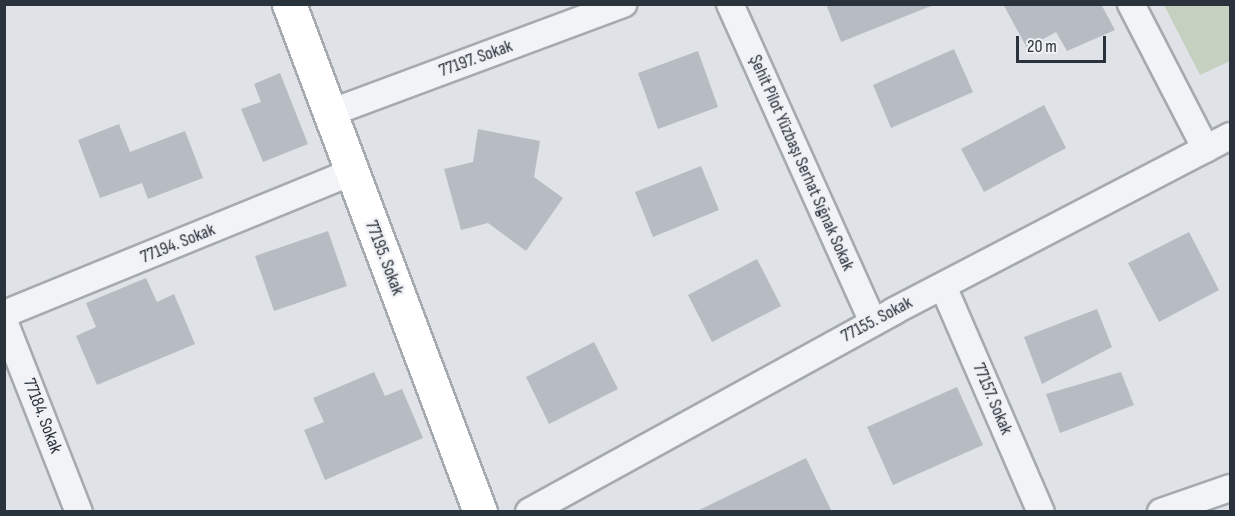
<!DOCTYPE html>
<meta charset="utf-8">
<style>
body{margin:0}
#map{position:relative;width:1235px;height:516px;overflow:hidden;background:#dfe3e7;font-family:"Sofia Sans Condensed",sans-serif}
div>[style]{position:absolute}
.green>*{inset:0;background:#c6d0c1}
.building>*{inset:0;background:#b7bcc3}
.roads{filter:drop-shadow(2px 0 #a5aab0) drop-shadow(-2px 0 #a5aab0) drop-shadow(0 2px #a5aab0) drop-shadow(0 -2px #a5aab0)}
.street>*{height:26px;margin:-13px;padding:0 13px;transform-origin:13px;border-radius:13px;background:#f2f3f6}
.secondary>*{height:33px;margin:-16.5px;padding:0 16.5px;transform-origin:16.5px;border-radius:16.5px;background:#fff}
span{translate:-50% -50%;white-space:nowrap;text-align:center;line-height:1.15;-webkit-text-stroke:5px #eff1f5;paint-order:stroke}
.street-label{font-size:18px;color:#2a323c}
.frame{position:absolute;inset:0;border:6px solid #2a323c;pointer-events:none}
.scale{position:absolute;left:1016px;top:36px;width:90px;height:27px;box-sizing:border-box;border:3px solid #2a323c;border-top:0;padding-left:8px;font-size:18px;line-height:21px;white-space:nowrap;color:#2a323c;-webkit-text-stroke:4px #eff1f5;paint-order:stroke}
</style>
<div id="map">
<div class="green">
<div style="clip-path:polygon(1164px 5px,1230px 5px,1230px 61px,1200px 75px)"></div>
</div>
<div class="building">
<div style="clip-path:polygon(826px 4px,931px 4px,931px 6px,841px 42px)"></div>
<div style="clip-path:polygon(1003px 4px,1101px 4px,1115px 30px,1067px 51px,1056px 32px,1027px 48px)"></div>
<div style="clip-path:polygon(954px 49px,973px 92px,891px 128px,873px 85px)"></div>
<div style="clip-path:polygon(698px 51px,718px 107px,658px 129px,638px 73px)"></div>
<div style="clip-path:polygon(280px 73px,308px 144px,263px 162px,241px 109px,261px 102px,254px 84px)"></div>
<div style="clip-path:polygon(1044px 105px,1066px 148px,984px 192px,961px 149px)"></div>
<div style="clip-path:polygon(119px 124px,130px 152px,185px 131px,203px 178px,148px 199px,142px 183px,100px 198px,78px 140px)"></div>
<div style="clip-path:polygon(478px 129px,540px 141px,534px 177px,563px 198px,526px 251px,488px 223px,461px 230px,444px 169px,473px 162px)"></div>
<div style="clip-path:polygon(701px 166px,719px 210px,653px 237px,635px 192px)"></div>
<div style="clip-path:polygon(328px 231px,347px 286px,274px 311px,255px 256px)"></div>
<div style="clip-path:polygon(1189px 232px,1219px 290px,1159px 322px,1128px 263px)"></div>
<div style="clip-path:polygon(757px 259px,781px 306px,712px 342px,688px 295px)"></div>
<div style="clip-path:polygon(146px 278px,157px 302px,174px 294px,195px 344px,97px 385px,76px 336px,96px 327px,86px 303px)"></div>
<div style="clip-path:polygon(1097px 309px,1112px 347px,1042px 384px,1024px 337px)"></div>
<div style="clip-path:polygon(594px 342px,618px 389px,549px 424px,526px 377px)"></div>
<div style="clip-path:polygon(374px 372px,385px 396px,402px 389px,423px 438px,325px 480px,304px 430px,324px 422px,313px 398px)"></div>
<div style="clip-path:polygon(1121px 372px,1134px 405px,1060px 433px,1046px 394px)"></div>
<div style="clip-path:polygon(957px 387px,983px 445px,893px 485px,867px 427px)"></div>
<div style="clip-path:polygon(806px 458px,832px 512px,695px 512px)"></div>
</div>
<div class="roads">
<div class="street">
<div style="left:730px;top:4px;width:349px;rotate:65.8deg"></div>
<div style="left:1131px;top:4px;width:163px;rotate:62.7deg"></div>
<div style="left:330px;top:113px;width:313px;rotate:-20.4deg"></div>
<div style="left:943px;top:286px;width:246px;rotate:66.6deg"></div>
<div style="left:4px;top:314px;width:376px;rotate:-22.2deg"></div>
<div style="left:4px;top:321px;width:205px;rotate:68.6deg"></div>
<div style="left:529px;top:512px;width:417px;rotate:-28.8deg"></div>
<div style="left:894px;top:311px;width:379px;rotate:-27.5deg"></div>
<div style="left:1161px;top:512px;width:73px;rotate:-19.2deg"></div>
</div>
<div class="secondary">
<div style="left:289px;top:4px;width:543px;rotate:69.39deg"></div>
</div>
</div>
<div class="street-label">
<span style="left:476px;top:59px;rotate:-20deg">77197. Sokak</span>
<span style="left:801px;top:163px;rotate:66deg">Şehit Pilot Yüzbaşı Serhat Sığnak Sokak</span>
<span style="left:178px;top:244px;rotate:-22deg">77194. Sokak</span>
<span style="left:384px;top:258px;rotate:69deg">77195. Sokak</span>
<span style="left:877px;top:320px;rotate:-28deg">77155. Sokak</span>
<span style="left:992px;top:399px;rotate:67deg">77157. Sokak</span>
<span style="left:42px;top:416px;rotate:69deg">77184. Sokak</span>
</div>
<div class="frame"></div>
<div class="scale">20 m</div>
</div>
